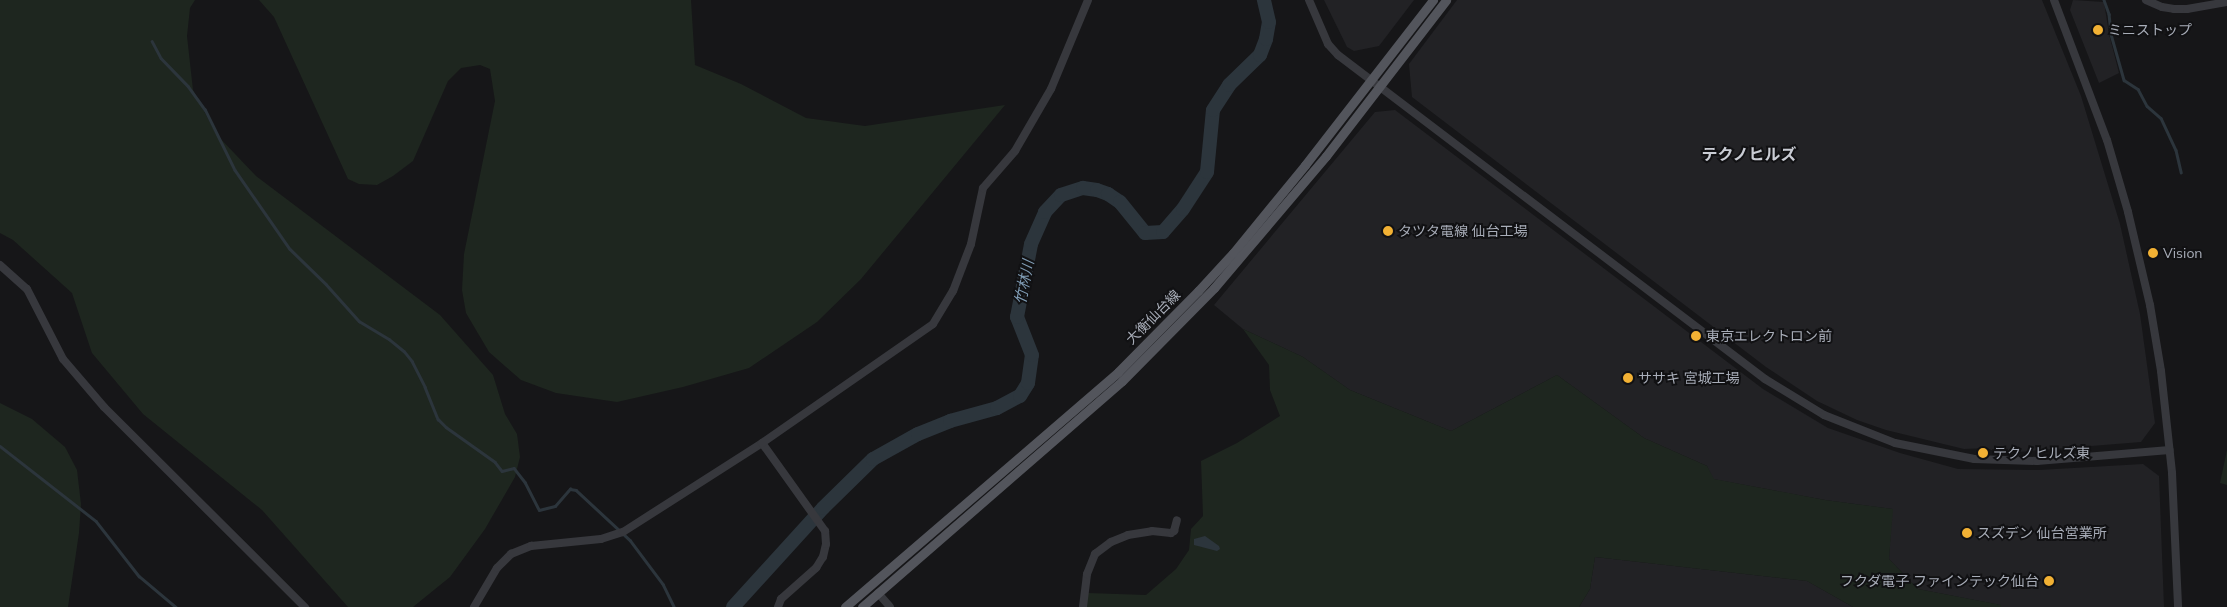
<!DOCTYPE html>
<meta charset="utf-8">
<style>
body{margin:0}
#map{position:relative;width:2227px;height:607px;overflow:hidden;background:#161618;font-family:Mulish,"Noto Sans JP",sans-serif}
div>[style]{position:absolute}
.built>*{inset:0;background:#222225}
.green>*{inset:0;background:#1e261f}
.water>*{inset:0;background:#2c353c}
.stream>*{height:2.5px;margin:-1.25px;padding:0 1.25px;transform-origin:1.25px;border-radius:1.25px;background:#2c353c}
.river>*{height:14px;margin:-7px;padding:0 7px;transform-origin:7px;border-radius:7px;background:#2c353c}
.minor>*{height:8px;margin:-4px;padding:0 4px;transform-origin:4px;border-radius:4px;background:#37383d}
.major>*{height:9px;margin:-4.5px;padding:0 4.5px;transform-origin:4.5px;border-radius:4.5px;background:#53555c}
.dots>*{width:14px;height:14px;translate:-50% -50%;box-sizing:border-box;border:2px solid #111113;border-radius:50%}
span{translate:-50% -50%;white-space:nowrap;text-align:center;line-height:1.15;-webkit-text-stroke:4px #111113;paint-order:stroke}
.poi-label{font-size:14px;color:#a8adb8}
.left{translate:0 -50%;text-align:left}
.right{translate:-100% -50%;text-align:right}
.street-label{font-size:14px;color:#a8adb8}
.water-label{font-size:15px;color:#7f9bb3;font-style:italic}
.quarter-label{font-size:16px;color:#c9ccd4;font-weight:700}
</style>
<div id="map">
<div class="built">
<div style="clip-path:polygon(1324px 0,1414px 0,1379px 46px,1354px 51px,1347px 47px)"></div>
<div style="clip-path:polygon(1457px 0,2042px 0,2081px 96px,2120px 224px,2140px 314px,2155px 423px,2141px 442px,2018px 452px,1994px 451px,1987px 448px,1964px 449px,1886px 430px,1857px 420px,1817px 401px,1766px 367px,1412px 97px,1409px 64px)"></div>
<div style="clip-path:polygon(2073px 0,2104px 2px,2109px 34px,2119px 73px,2099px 83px,2070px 10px)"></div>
<div style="clip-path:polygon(1395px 110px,1763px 389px,1828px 428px,1900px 453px,1958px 469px,2039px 470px,2143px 464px,2159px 476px,2164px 607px,2001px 607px,2000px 605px,1918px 589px,1889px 559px,1892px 509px,1825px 500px,1713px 479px,1707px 466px,1644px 438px,1557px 375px,1451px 431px,1350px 390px,1303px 357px,1243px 329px,1214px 305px,1375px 112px)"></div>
<div style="clip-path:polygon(1595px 557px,1807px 581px,1853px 607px,1579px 607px,1590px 589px)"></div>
</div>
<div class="green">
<div style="clip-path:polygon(0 0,195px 0,190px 8px,187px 36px,193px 90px,216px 134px,256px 176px,440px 315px,493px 375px,505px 414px,517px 434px,520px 457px,515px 477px,485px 529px,450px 577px,413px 607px,348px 607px,262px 510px,143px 414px,92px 353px,72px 293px,13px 240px,0 233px)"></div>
<div style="clip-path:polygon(259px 0,691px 0,695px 65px,741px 84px,806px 118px,865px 126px,1005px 105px,861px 279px,817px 322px,749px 368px,683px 387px,617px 402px,556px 393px,521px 380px,489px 352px,466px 313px,462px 290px,464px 254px,495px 101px,490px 69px,480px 65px,461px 68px,448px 81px,413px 161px,393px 176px,377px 185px,359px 184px,348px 179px,274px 17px)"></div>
<div style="clip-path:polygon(1243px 329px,1303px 357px,1350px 390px,1451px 431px,1557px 375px,1644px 438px,1707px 466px,1714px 479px,1825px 500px,1893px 509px,1889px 559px,1918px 589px,2001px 605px,2001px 607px,1853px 607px,1807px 581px,1595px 557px,1590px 589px,1579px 607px,1086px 607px,1088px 593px,1146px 595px,1176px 569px,1189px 550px,1191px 529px,1203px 516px,1201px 461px,1237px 443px,1280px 416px,1270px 390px,1269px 365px)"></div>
<div style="clip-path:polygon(0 403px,32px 419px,65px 447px,77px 470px,81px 504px,79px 533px,68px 607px,0 607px)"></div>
<div style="clip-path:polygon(2227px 450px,2227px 485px,2220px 483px)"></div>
</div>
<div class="water">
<div style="clip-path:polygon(1205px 536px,1219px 546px,1220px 549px,1217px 551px,1194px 545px,1194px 539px)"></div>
</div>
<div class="stream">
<div style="left:2104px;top:0;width:15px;rotate:70deg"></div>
<div style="left:2109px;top:14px;width:20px;rotate:84deg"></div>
<div style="left:2111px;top:34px;width:48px;rotate:74.2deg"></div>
<div style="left:2124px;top:80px;width:17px;rotate:33deg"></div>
<div style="left:2138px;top:89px;width:19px;rotate:62deg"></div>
<div style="left:2147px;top:106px;width:18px;rotate:41deg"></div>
<div style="left:2161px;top:118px;width:35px;rotate:65deg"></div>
<div style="left:2176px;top:150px;width:23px;rotate:77deg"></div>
<div style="left:152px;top:41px;width:19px;rotate:62deg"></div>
<div style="left:161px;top:58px;width:39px;rotate:46deg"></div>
<div style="left:188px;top:86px;width:29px;rotate:54deg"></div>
<div style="left:205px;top:109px;width:68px;rotate:63.8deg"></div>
<div style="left:235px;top:170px;width:96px;rotate:55.2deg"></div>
<div style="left:290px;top:249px;width:50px;rotate:44.2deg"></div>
<div style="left:326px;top:284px;width:50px;rotate:48.3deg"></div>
<div style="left:359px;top:321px;width:35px;rotate:31deg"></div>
<div style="left:389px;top:339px;width:19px;rotate:39deg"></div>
<div style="left:404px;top:351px;width:13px;rotate:51deg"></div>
<div style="left:412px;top:361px;width:29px;rotate:63deg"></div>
<div style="left:425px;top:387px;width:35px;rotate:68deg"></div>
<div style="left:438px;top:419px;width:11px;rotate:45deg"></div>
<div style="left:446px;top:427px;width:60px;rotate:35.5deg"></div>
<div style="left:495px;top:462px;width:11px;rotate:52deg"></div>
<div style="left:502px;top:471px;width:12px;rotate:-14deg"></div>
<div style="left:514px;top:468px;width:18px;rotate:52deg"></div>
<div style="left:525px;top:482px;width:31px;rotate:63deg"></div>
<div style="left:539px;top:510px;width:16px;rotate:-14deg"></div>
<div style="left:555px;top:506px;width:23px;rotate:-49deg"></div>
<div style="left:570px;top:489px;width:6px;rotate:9deg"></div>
<div style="left:576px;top:490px;width:74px;rotate:42.8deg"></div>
<div style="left:630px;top:540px;width:55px;rotate:53.1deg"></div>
<div style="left:663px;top:584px;width:25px;rotate:64deg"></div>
<div style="left:0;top:446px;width:122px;rotate:38deg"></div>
<div style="left:96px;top:521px;width:70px;rotate:52deg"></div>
<div style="left:139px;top:576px;width:48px;rotate:40deg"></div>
</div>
<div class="river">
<div style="left:733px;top:607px;width:134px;rotate:-47.7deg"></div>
<div style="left:823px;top:508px;width:70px;rotate:-44.4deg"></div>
<div style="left:873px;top:459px;width:51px;rotate:-29.1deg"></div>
<div style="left:918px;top:434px;width:35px;rotate:-22deg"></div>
<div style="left:950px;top:421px;width:49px;rotate:-15.5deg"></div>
<div style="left:997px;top:408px;width:26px;rotate:-28deg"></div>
<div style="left:1020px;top:396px;width:15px;rotate:-58deg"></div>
<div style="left:1028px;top:383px;width:28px;rotate:-82deg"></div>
<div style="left:1032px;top:355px;width:41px;rotate:-111.5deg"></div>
<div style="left:1017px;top:317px;width:74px;rotate:-79.1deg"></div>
<div style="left:1031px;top:244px;width:35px;rotate:-66deg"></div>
<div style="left:1045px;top:212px;width:23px;rotate:-47deg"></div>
<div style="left:1061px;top:195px;width:23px;rotate:-18deg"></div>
<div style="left:1083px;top:188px;width:14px;rotate:8deg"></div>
<div style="left:1097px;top:190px;width:12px;rotate:20deg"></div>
<div style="left:1108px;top:194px;width:14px;rotate:34deg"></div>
<div style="left:1120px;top:202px;width:40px;rotate:51deg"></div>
<div style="left:1145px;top:233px;width:18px;rotate:-3deg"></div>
<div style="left:1163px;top:232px;width:30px;rotate:-49deg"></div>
<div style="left:1183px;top:209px;width:44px;rotate:-57deg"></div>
<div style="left:1207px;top:172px;width:62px;rotate:-84.5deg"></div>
<div style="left:1213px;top:110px;width:30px;rotate:-57deg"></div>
<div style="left:1229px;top:85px;width:43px;rotate:-44.1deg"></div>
<div style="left:1260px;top:55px;width:17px;rotate:-69deg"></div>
<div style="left:1266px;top:39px;width:17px;rotate:-80deg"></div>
<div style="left:1269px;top:22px;width:23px;rotate:-103deg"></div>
</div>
<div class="minor">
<div style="left:1309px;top:0;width:48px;rotate:66.6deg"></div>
<div style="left:1328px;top:44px;width:15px;rotate:48deg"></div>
<div style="left:1338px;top:55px;width:536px;rotate:37.19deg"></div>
<div style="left:1765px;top:379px;width:69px;rotate:31.4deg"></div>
<div style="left:1824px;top:415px;width:76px;rotate:21.5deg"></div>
<div style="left:1895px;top:443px;width:81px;rotate:11.4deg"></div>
<div style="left:1974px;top:459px;width:63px;rotate:1.8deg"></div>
<div style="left:2037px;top:461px;width:133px;rotate:-4.7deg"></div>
<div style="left:2054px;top:0;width:150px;rotate:69.3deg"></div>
<div style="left:2107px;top:140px;width:75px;rotate:73.7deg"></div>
<div style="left:2128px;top:212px;width:96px;rotate:76.7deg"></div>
<div style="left:2150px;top:305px;width:67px;rotate:80.5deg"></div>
<div style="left:2161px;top:371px;width:103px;rotate:83.8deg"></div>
<div style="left:2172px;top:473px;width:134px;rotate:87.4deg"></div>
<div style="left:2146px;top:0;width:17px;rotate:24deg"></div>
<div style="left:2162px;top:7px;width:12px;rotate:9deg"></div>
<div style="left:2174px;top:9px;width:13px"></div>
<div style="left:2187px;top:9px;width:41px;rotate:-9.9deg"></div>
<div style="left:0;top:265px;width:36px;rotate:42deg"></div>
<div style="left:27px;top:289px;width:79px;rotate:62.8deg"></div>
<div style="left:63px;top:359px;width:63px;rotate:49.5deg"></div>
<div style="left:104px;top:407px;width:284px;rotate:44.9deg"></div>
<div style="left:878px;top:593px;width:18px;rotate:49deg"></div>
<div style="left:474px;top:607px;width:45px;rotate:-59.5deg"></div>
<div style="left:497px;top:568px;width:20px;rotate:-45deg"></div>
<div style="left:511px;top:554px;width:22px;rotate:-22deg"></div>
<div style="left:531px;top:546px;width:70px;rotate:-5.7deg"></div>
<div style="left:601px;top:539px;width:23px;rotate:-18deg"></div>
<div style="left:623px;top:532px;width:165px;rotate:-32.6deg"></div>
<div style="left:778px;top:607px;width:9px;rotate:-69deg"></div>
<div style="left:781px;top:599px;width:47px;rotate:-41.5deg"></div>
<div style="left:816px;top:568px;width:13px;rotate:-58deg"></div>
<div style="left:823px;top:557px;width:13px;rotate:-77deg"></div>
<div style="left:826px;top:544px;width:13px;rotate:-94deg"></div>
<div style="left:825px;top:531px;width:108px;rotate:-125.6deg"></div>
<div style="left:762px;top:443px;width:208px;rotate:-34.8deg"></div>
<div style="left:933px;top:324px;width:39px;rotate:-59deg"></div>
<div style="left:953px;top:291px;width:50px;rotate:-69deg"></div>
<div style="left:971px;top:244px;width:57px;rotate:-77.9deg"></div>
<div style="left:983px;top:188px;width:49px;rotate:-49.1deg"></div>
<div style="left:1015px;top:151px;width:72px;rotate:-59.9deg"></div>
<div style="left:1051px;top:89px;width:96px;rotate:-67.4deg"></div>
<div style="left:1083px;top:607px;width:33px;rotate:-83deg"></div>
<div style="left:1087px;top:574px;width:22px;rotate:-68deg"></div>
<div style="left:1095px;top:554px;width:20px;rotate:-37deg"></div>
<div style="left:1111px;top:542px;width:18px;rotate:-22deg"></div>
<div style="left:1128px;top:535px;width:24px;rotate:-9deg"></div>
<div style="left:1152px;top:531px;width:19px;rotate:6deg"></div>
<div style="left:1171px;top:533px;width:4px;rotate:-34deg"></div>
<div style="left:1174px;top:531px;width:11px;rotate:-75deg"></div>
</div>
<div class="major">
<div style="left:845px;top:607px;width:360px;rotate:-40.7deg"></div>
<div style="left:1118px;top:372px;width:114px;rotate:-45.4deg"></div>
<div style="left:1198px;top:291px;width:52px;rotate:-47.4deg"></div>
<div style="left:1233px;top:253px;width:114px;rotate:-50.7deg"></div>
<div style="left:1305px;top:165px;width:209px;rotate:-52.2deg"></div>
<div style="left:862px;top:607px;width:344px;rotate:-41deg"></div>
<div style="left:1122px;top:381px;width:131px;rotate:-45.3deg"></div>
<div style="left:1214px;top:288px;width:173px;rotate:-49.7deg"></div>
<div style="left:1326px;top:156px;width:197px;rotate:-52.4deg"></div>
</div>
<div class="dots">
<div style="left:2098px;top:30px;background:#f2b134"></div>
<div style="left:1388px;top:231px;background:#f2b134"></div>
<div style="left:2153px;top:253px;background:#f2b134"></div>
<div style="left:1696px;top:336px;background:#f2b134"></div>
<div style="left:1628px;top:378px;background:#f2b134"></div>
<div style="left:1983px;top:453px;background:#f2b134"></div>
<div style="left:1967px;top:533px;background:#f2b134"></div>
<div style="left:2049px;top:581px;background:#f2b134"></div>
</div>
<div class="poi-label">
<span class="left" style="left:2108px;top:30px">ミニストップ</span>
<span class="left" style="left:1398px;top:231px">タツタ電線 仙台工場</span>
<span class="left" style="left:2163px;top:253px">Vision</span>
<span class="left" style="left:1706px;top:336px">東京エレクトロン前</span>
<span class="left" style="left:1638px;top:378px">ササキ 宮城工場</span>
<span class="left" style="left:1993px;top:453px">テクノヒルズ東</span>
<span class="left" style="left:1977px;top:533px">スズデン 仙台営業所</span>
<span class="right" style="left:2039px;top:581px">フクダ電子 ファインテック仙台</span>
</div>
<div class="street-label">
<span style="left:1153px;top:317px;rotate:-45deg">大衡仙台線</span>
</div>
<div class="water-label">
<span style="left:1024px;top:282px;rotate:-79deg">竹林川</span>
</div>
<div class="quarter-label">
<span style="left:1749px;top:154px">テクノヒルズ</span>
</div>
</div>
